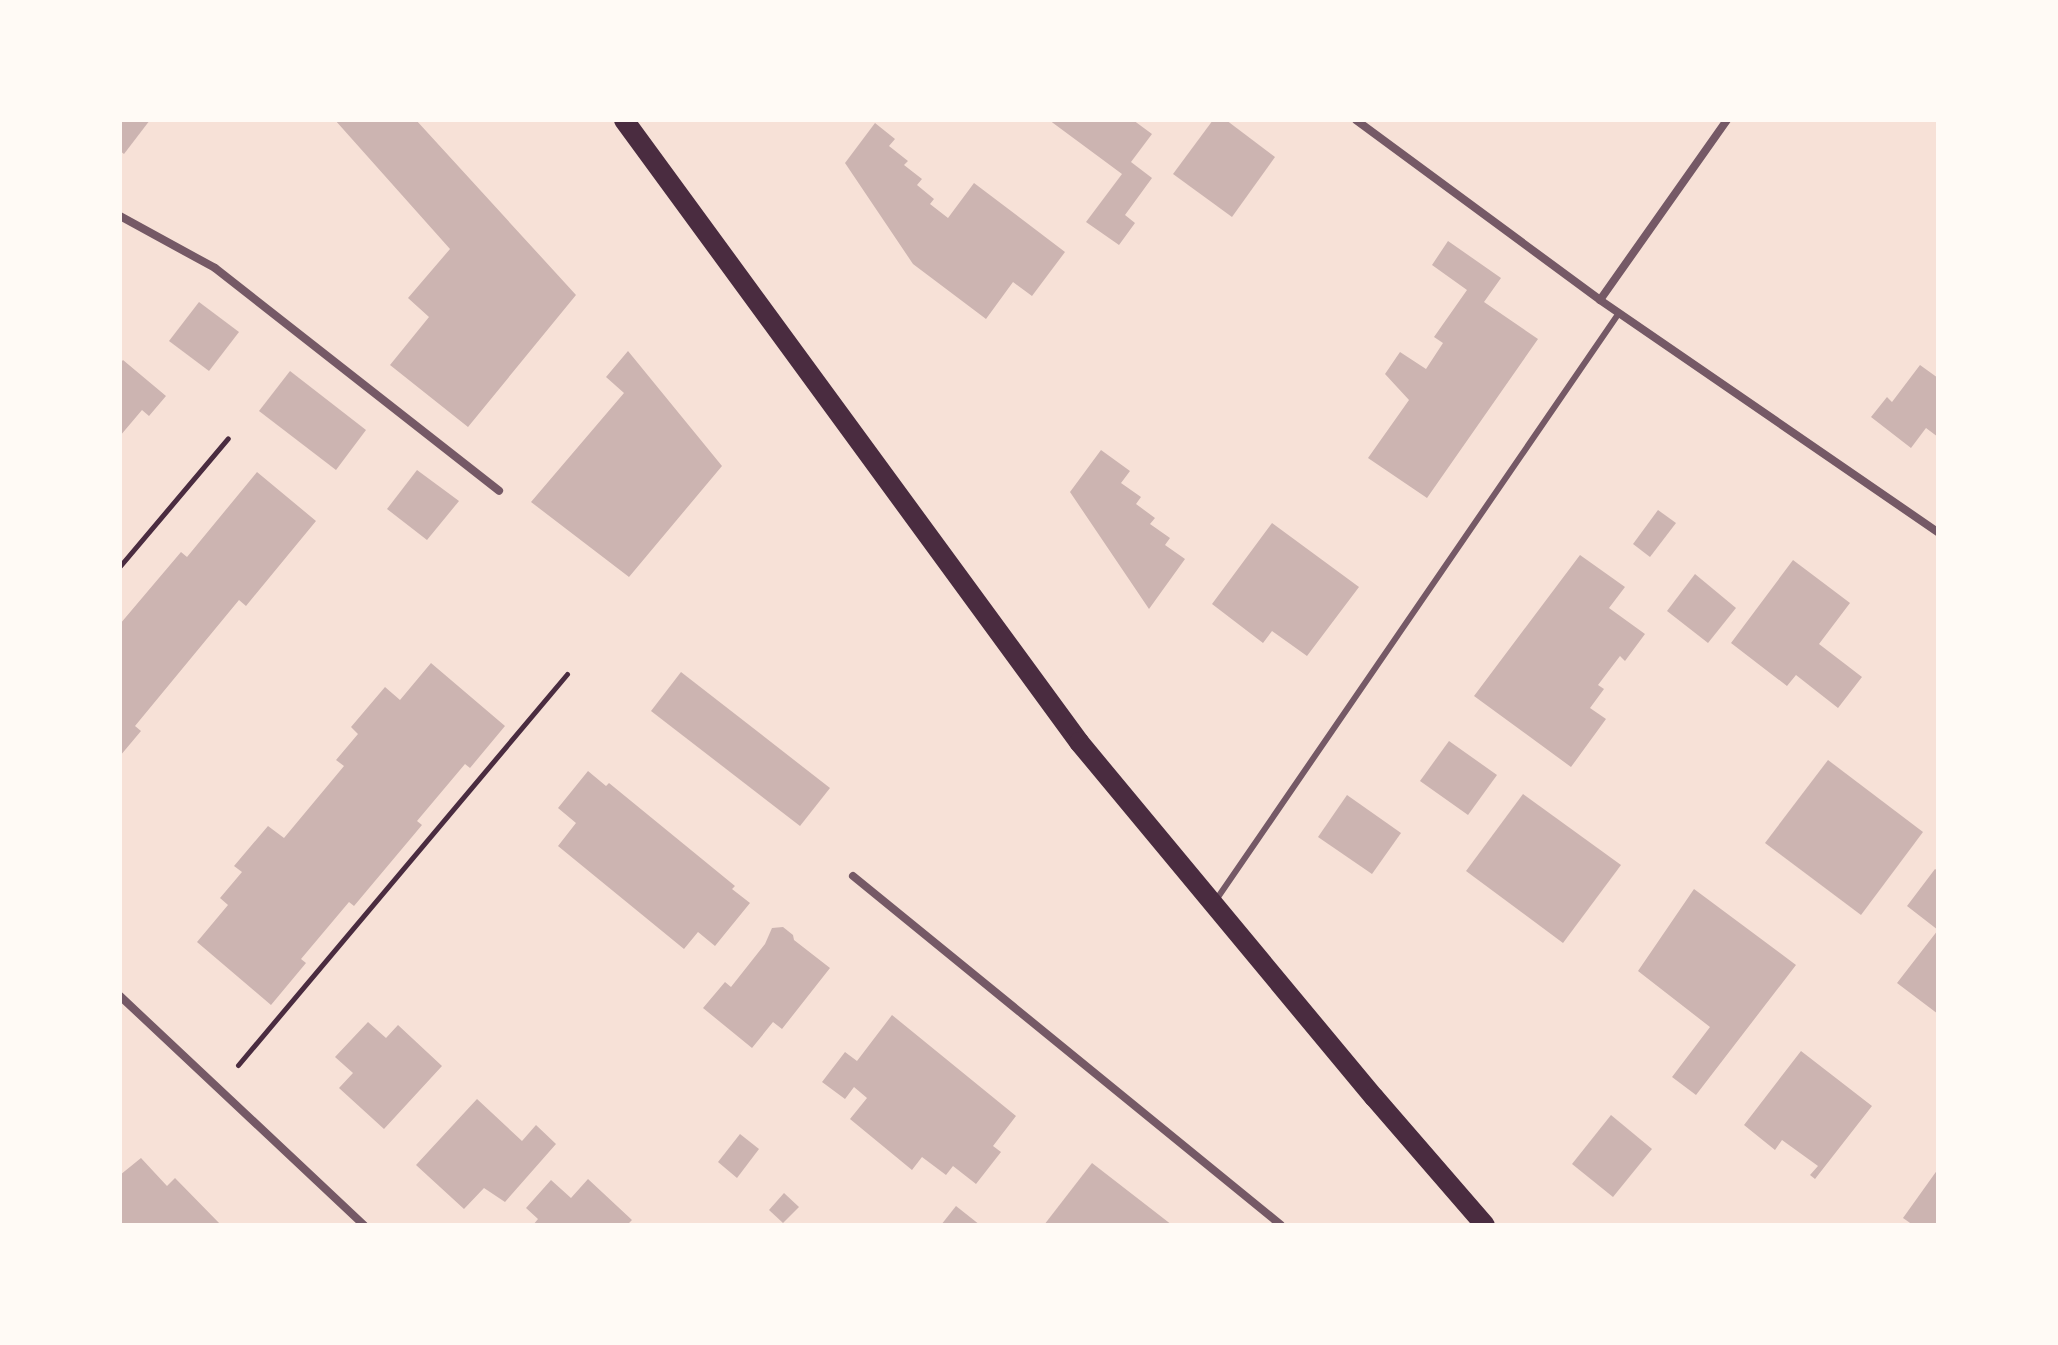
<!DOCTYPE html>
<style>
body{margin:0}
#map{position:relative;width:2058px;height:1345px;overflow:hidden;background:#f7e1d7;font-family:"Public Sans",sans-serif}
div>[style]{position:absolute}
.building>*{inset:0;background:#ccb4b1}
.path>*{height:5px;margin:-2.5px;padding:0 2.5px;transform-origin:2.5px;border-radius:2.5px;background:#4a2c40}
.service>*{height:6px;margin:-3px;padding:0 3px;transform-origin:3px;border-radius:3px;background:#755966}
.minor>*{height:8px;margin:-4px;padding:0 4px;transform-origin:4px;border-radius:4px;background:#755966}
.primary>*{height:20px;margin:-10px;padding:0 10px;transform-origin:10px;border-radius:10px;background:#4a2c40}
span{translate:-50% -50%;white-space:nowrap;text-align:center;line-height:1.15;-webkit-text-stroke:7px #fffaf5;paint-order:stroke}
.frame{position:absolute;inset:0;border:122px solid #fffaf5;pointer-events:none}
</style>
<div id="map">
<div class="building">
<div style="clip-path:polygon(120px 120px,150px 120px,124px 154px,120px 151px)"></div>
<div style="clip-path:polygon(335px 120px,416px 120px,576px 295px,468px 427px,390px 365px,429px 317px,408px 298px,450px 249px)"></div>
<div style="clip-path:polygon(1049px 120px,1133px 120px,1152px 134px,1131px 162px,1152px 178px,1125px 215px,1135px 223px,1119px 245px,1086px 222px,1122px 174px)"></div>
<div style="clip-path:polygon(1213px 120px,1226px 120px,1275px 157px,1232px 217px,1173px 174px)"></div>
<div style="clip-path:polygon(875px 123px,895px 139px,889px 146px,908px 161px,904px 165px,922px 179px,917px 185px,934px 199px,930px 204px,948px 218px,974px 183px,1065px 252px,1032px 296px,1013px 282px,986px 319px,913px 264px,845px 163px)"></div>
<div style="clip-path:polygon(1448px 241px,1501px 278px,1484px 302px,1538px 339px,1427px 498px,1368px 458px,1409px 400px,1385px 374px,1400px 352px,1426px 369px,1443px 343px,1434px 337px,1467px 290px,1432px 265px)"></div>
<div style="clip-path:polygon(199px 302px,239px 332px,209px 371px,169px 341px)"></div>
<div style="clip-path:polygon(628px 351px,722px 466px,629px 577px,531px 502px,624px 393px,606px 377px)"></div>
<div style="clip-path:polygon(123px 360px,166px 396px,149px 416px,142px 410px,120px 436px,120px 363px)"></div>
<div style="clip-path:polygon(1920px 365px,1938px 378px,1938px 437px,1926px 428px,1911px 448px,1871px 417px,1887px 397px,1892px 402px)"></div>
<div style="clip-path:polygon(290px 371px,366px 430px,336px 470px,259px 411px)"></div>
<div style="clip-path:polygon(1101px 450px,1130px 471px,1121px 483px,1141px 497px,1136px 504px,1155px 518px,1150px 524px,1170px 538px,1165px 545px,1185px 559px,1149px 609px,1070px 492px)"></div>
<div style="clip-path:polygon(417px 470px,459px 501px,427px 540px,387px 509px)"></div>
<div style="clip-path:polygon(257px 472px,316px 521px,246px 606px,239px 600px,135px 726px,141px 731px,120px 756px,120px 624px,181px 552px,187px 557px)"></div>
<div style="clip-path:polygon(1658px 510px,1676px 523px,1650px 557px,1633px 544px)"></div>
<div style="clip-path:polygon(1272px 523px,1359px 587px,1307px 656px,1272px 631px,1263px 643px,1212px 604px)"></div>
<div style="clip-path:polygon(1580px 555px,1625px 587px,1609px 608px,1645px 634px,1625px 661px,1620px 656px,1598px 685px,1604px 689px,1590px 708px,1606px 719px,1571px 767px,1474px 696px)"></div>
<div style="clip-path:polygon(1793px 560px,1850px 603px,1819px 644px,1862px 677px,1838px 708px,1796px 675px,1787px 686px,1731px 643px)"></div>
<div style="clip-path:polygon(1695px 574px,1736px 608px,1708px 643px,1667px 611px)"></div>
<div style="clip-path:polygon(431px 663px,505px 726px,470px 768px,465px 764px,417px 821px,422px 825px,354px 906px,349px 902px,301px 959px,306px 963px,271px 1005px,197px 942px,228px 905px,220px 898px,242px 872px,234px 866px,268px 826px,284px 838px,344px 766px,336px 760px,358px 734px,351px 727px,385px 687px,400px 700px)"></div>
<div style="clip-path:polygon(681px 672px,830px 788px,800px 826px,651px 711px)"></div>
<div style="clip-path:polygon(1449px 741px,1497px 775px,1468px 815px,1420px 781px)"></div>
<div style="clip-path:polygon(1828px 760px,1923px 832px,1861px 915px,1765px 843px)"></div>
<div style="clip-path:polygon(588px 771px,606px 786px,609px 783px,735px 886px,732px 889px,750px 903px,715px 946px,698px 932px,684px 949px,558px 846px,576px 823px,558px 808px)"></div>
<div style="clip-path:polygon(1523px 794px,1621px 865px,1563px 943px,1466px 871px)"></div>
<div style="clip-path:polygon(1347px 795px,1401px 833px,1372px 874px,1318px 837px)"></div>
<div style="clip-path:polygon(1935px 869px,1938px 871px,1938px 1014px,1897px 983px,1938px 930px,1907px 906px)"></div>
<div style="clip-path:polygon(1694px 889px,1796px 965px,1696px 1095px,1672px 1077px,1710px 1027px,1638px 971px)"></div>
<div style="clip-path:polygon(783px 927px,793px 935px,794px 940px,830px 968px,782px 1029px,773px 1022px,752px 1048px,703px 1008px,725px 982px,731px 987px,765px 944px,772px 928px)"></div>
<div style="clip-path:polygon(892px 1015px,1016px 1116px,993px 1146px,1001px 1152px,976px 1184px,953px 1166px,946px 1175px,922px 1157px,912px 1170px,850px 1119px,867px 1098px,854px 1087px,845px 1099px,822px 1082px,845px 1052px,857px 1061px)"></div>
<div style="clip-path:polygon(368px 1022px,386px 1038px,398px 1025px,442px 1066px,384px 1129px,339px 1088px,353px 1073px,335px 1057px)"></div>
<div style="clip-path:polygon(1801px 1051px,1872px 1106px,1815px 1179px,1810px 1175px,1818px 1166px,1782px 1140px,1775px 1150px,1744px 1125px)"></div>
<div style="clip-path:polygon(477px 1099px,522px 1141px,536px 1125px,556px 1144px,505px 1202px,484px 1188px,464px 1209px,416px 1165px)"></div>
<div style="clip-path:polygon(1611px 1115px,1652px 1149px,1613px 1197px,1572px 1164px)"></div>
<div style="clip-path:polygon(740px 1134px,759px 1149px,737px 1178px,718px 1162px)"></div>
<div style="clip-path:polygon(141px 1158px,167px 1186px,175px 1178px,221px 1225px,120px 1225px,120px 1175px)"></div>
<div style="clip-path:polygon(1092px 1163px,1172px 1225px,1044px 1225px)"></div>
<div style="clip-path:polygon(1938px 1169px,1938px 1225px,1913px 1225px,1903px 1218px)"></div>
<div style="clip-path:polygon(588px 1179px,632px 1220px,627px 1225px,533px 1225px,538px 1219px,526px 1208px,551px 1180px,571px 1198px)"></div>
<div style="clip-path:polygon(784px 1193px,799px 1207px,783px 1223px,769px 1210px)"></div>
<div style="clip-path:polygon(956px 1206px,980px 1225px,941px 1225px)"></div>
</div>
<div class="path">
<div style="left:120px;top:566px;width:167px;rotate:-49.8deg"></div>
<div style="left:238px;top:1065px;width:511px;rotate:-49.92deg"></div>
</div>
<div class="service">
<div style="left:1216px;top:900px;width:712px;rotate:-55.53deg"></div>
</div>
<div class="minor">
<div style="left:1356px;top:120px;width:303px;rotate:36.4deg"></div>
<div style="left:1600px;top:300px;width:410px;rotate:34.5deg"></div>
<div style="left:120px;top:216px;width:108px;rotate:28.7deg"></div>
<div style="left:215px;top:268px;width:361px;rotate:38.1deg"></div>
<div style="left:1600px;top:300px;width:220px;rotate:-54.8deg"></div>
<div style="left:853px;top:876px;width:552px;rotate:39.19deg"></div>
<div style="left:120px;top:996px;width:335px;rotate:43.2deg"></div>
</div>
<div class="primary">
<div style="left:624px;top:120px;width:771px;rotate:53.81deg"></div>
<div style="left:1079px;top:742px;width:462px;rotate:50.3deg"></div>
<div style="left:1374px;top:1097px;width:169px;rotate:49.1deg"></div>
</div>
<div class="frame"></div>
</div>
